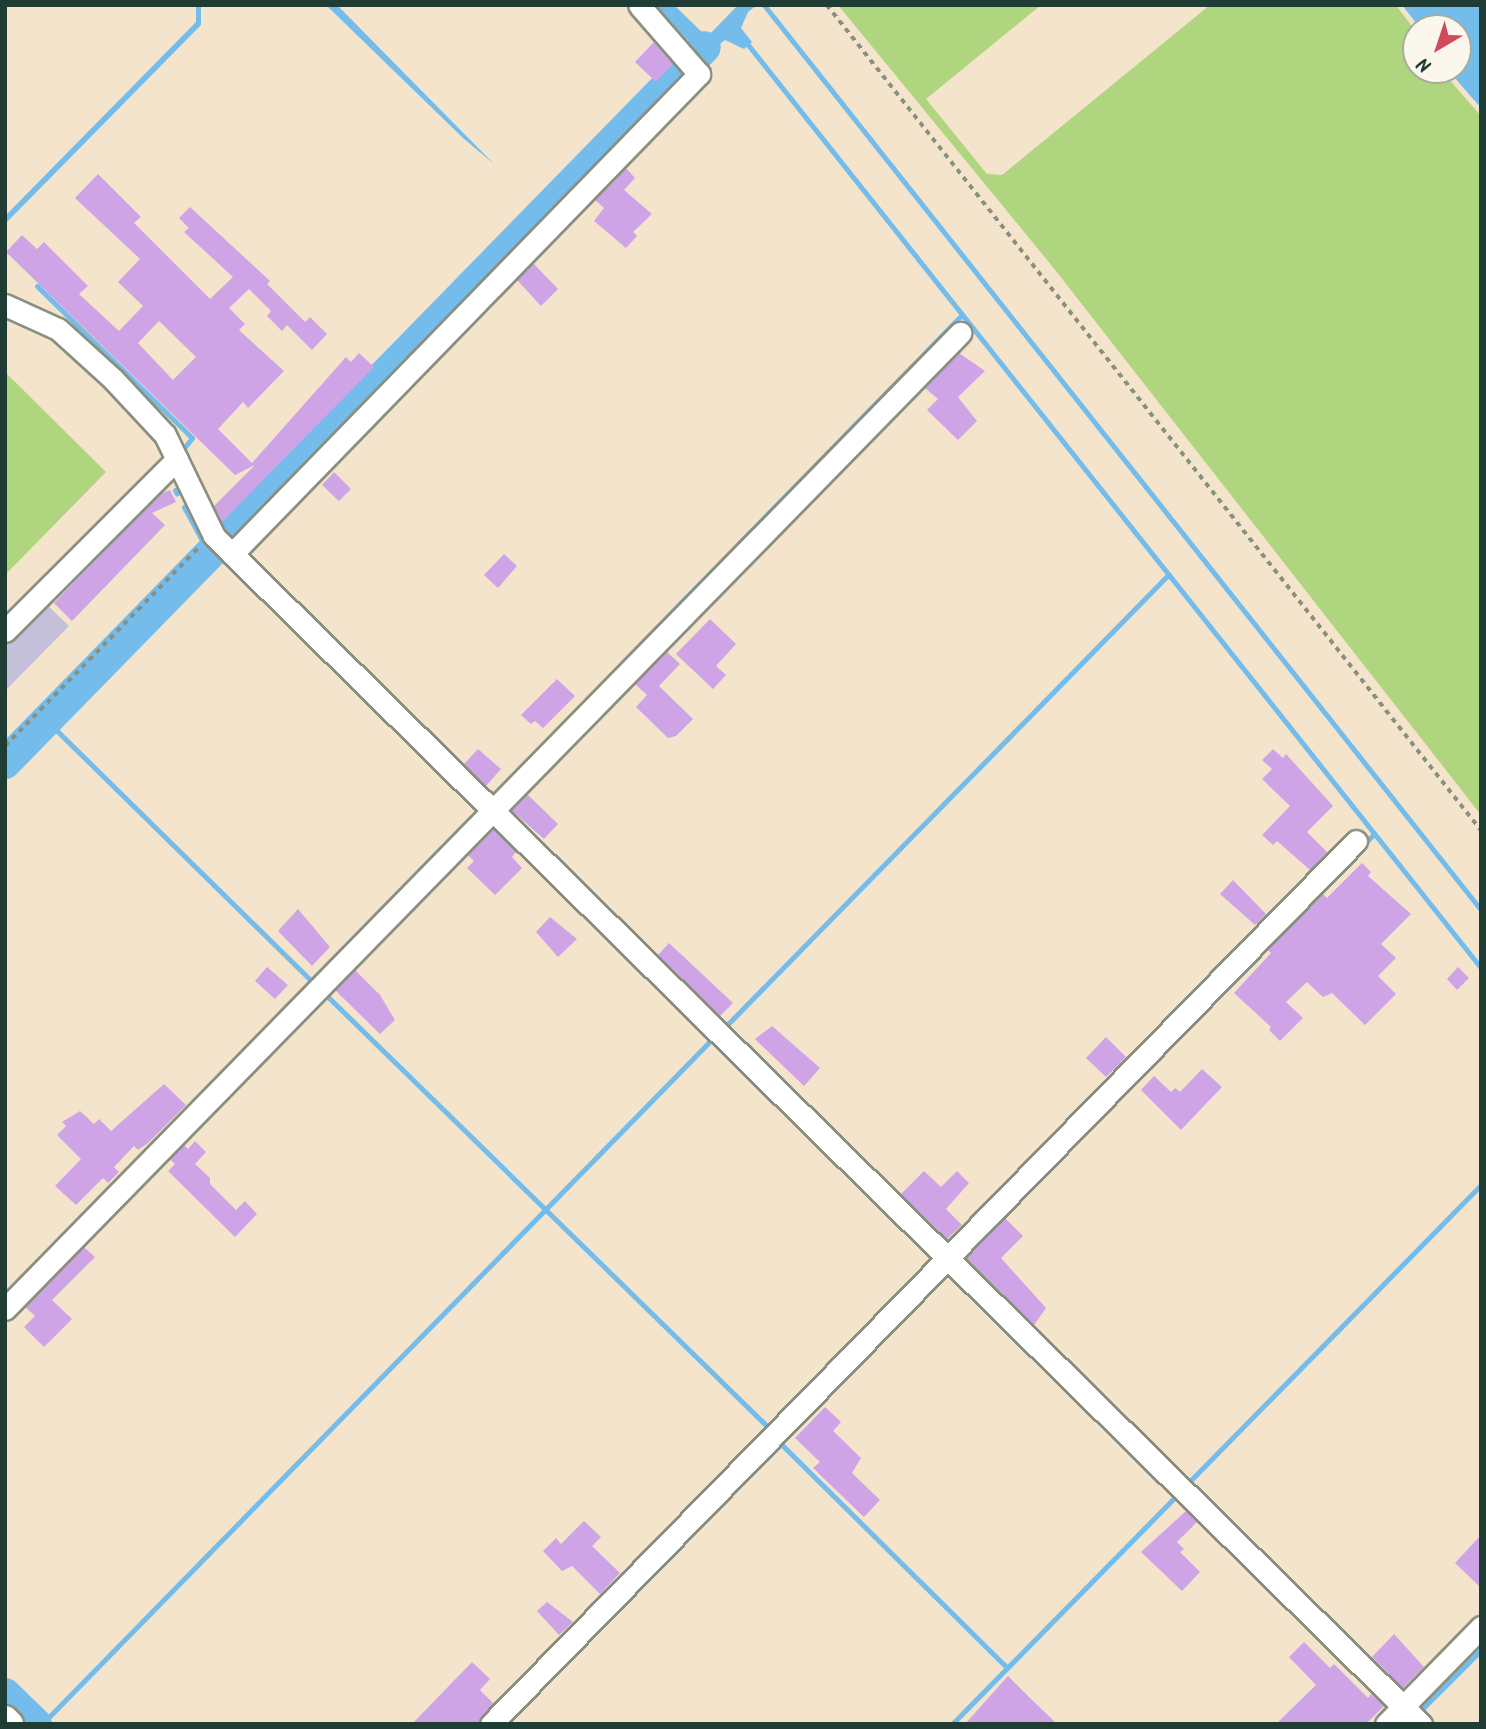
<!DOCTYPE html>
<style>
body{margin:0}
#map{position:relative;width:1486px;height:1729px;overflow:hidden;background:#f4e4cb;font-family:Kalam,sans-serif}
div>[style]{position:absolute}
.industrial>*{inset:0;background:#c5c0da}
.green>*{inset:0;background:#afd57f}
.water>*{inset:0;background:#73bceb}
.stream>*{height:5px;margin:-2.5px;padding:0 2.5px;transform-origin:2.5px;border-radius:2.5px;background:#73bceb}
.river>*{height:32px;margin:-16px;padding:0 16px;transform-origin:16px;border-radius:16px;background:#73bceb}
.building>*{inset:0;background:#cfa4e7}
.path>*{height:3.5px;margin-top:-1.75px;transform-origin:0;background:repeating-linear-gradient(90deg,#8a9080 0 5px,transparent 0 10px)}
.roads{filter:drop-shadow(2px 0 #8a9080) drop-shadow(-2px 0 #8a9080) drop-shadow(0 2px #8a9080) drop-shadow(0 -2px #8a9080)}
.minor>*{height:21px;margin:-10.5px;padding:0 10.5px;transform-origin:10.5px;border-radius:10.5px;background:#fff}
.tertiary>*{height:26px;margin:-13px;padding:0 13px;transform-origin:13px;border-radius:13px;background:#fff}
span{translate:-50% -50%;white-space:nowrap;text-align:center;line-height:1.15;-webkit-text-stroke:7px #fbf7ec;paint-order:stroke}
.frame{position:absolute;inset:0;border:7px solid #1f3d34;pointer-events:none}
.north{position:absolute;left:1402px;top:14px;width:70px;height:70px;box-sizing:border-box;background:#fbf7ec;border:2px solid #a3ada2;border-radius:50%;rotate:219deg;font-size:19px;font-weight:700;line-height:28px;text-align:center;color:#1f3d34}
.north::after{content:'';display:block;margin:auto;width:24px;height:32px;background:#d1495b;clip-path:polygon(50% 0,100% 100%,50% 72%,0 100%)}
</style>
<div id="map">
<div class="industrial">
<div style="clip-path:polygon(44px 602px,69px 626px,5px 691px,5px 642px)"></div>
</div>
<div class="green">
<div style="clip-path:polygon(838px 5px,1041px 5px,926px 99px,987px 174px,1002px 175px,1210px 5px,1396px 5px,1416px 32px,1416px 70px,1441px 70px,1481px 116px,1481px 815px,1052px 266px)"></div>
<div style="clip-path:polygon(5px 372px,106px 472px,5px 575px)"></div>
</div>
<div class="water">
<div style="clip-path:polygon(196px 5px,201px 5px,201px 25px,5px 224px,5px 216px,196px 22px)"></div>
<div style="clip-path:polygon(326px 5px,337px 5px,494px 164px,463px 138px)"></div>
<div style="clip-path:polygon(654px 5px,674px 5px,707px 37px,738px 5px,757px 5px,748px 12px,741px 28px,752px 42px,744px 49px,725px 40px,704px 57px)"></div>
<div style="clip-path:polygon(1402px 5px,1481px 5px,1481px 108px,1448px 70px,1458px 70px,1458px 28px,1420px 28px)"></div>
</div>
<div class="stream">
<div style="left:764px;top:5px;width:1155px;rotate:51.61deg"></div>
<div style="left:745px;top:41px;width:1184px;rotate:51.55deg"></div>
<div style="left:37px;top:286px;width:217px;rotate:44.4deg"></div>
<div style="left:192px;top:438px;width:14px;rotate:129deg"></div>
<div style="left:175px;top:490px;width:4px;rotate:63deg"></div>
<div style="left:184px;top:507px;width:52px;rotate:61.5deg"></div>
<div style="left:623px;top:662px;width:485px;rotate:-45.7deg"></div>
<div style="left:47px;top:721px;width:373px;rotate:44.5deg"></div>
<div style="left:1361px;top:847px;width:18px;rotate:-45deg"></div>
<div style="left:324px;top:993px;width:622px;rotate:44.35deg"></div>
<div style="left:276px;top:1017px;width:263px;rotate:-45.6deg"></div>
<div style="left:723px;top:1029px;width:636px;rotate:-45.57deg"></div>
<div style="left:778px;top:1441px;width:322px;rotate:44.7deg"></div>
<div style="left:1188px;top:1483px;width:418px;rotate:-45.5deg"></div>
<div style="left:1420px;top:1711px;width:86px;rotate:-45deg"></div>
<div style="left:42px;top:1724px;width:960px;rotate:-45.63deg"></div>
<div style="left:952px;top:1724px;width:321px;rotate:-45.5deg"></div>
</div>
<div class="river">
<div style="left:5px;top:763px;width:1001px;rotate:-45.65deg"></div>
<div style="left:5px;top:1694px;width:43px;rotate:44.1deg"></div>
</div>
<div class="building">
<div style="clip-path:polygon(654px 42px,673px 64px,656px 82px,635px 62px)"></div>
<div style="clip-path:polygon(626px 168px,635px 178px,624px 190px,652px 214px,633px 232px,637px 236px,626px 248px,594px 221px,604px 208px,595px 200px)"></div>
<div style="clip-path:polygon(evenodd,98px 174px,141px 217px,134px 223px,210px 299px,233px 277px,184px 232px,189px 228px,179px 218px,190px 207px,270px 281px,267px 284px,305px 322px,310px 317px,327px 334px,312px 350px,287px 325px,282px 331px,267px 316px,271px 311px,249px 289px,229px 308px,245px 324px,239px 330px,284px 371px,248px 408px,243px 402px,218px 429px,252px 463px,346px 357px,351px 362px,359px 353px,374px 367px,222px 522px,214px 506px,255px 465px,235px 475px,6px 252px,22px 235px,37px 249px,44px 242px,88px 286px,79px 294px,119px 331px,143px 306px,118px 282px,140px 259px,75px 198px,98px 174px,159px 321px,196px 357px,173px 380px,138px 343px,159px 321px)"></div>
<div style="clip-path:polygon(533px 263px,558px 289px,541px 306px,517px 280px)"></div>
<div style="clip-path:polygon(959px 353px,985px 371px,958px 397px,977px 421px,958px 440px,927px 410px,938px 399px,925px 388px)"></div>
<div style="clip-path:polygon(334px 472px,351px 489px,339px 501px,322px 485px)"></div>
<div style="clip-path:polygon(170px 490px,176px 502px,152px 513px,165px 525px,72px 621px,54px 603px,160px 494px)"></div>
<div style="clip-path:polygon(504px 554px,517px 566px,498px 588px,484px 575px)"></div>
<div style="clip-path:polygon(710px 619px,736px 644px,716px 666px,726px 675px,713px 689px,676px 654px)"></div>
<div style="clip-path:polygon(667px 652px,680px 664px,659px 686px,693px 719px,676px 736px,668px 738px,636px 707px,647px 695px,635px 684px)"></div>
<div style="clip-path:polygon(557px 679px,575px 696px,543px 728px,535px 721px,531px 724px,521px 715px)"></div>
<div style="clip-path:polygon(478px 749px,501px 769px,486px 786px,464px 764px)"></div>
<div style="clip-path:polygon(1273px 749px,1283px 758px,1286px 754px,1333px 806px,1307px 832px,1327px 852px,1310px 870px,1277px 841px,1273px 845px,1262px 835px,1290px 806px,1262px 779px,1272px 769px,1262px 760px)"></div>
<div style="clip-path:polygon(527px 794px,558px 824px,544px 839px,511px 810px)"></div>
<div style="clip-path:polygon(493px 829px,516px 852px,512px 857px,522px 868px,495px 895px,467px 868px,474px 861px,468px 855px)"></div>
<div style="clip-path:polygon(1362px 863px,1371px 872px,1368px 876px,1411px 914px,1381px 944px,1396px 958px,1378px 976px,1396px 994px,1365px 1025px,1332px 993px,1323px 997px,1307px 982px,1286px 1002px,1303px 1018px,1280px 1041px,1269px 1030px,1271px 1027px,1234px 993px,1271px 953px,1268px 950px,1323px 894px,1327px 898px)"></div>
<div style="clip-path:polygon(1233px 880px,1266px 914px,1255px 925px,1220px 894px)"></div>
<div style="clip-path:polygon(298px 909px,330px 947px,312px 966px,278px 931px)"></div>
<div style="clip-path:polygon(550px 917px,577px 939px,558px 957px,536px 932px)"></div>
<div style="clip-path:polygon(669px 943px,733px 1003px,720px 1016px,658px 955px)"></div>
<div style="clip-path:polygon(267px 967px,288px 985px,275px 999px,255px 981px)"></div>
<div style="clip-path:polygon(1458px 967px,1469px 978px,1457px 990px,1447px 979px)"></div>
<div style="clip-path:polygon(355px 970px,380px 995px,395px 1020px,380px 1034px,335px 990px)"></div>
<div style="clip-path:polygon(772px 1026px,820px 1068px,804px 1086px,755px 1039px)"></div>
<div style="clip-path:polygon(1106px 1037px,1126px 1057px,1106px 1077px,1086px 1058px)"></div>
<div style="clip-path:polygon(1202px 1069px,1222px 1087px,1181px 1130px,1141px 1090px,1154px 1076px,1171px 1092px,1175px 1088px,1180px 1092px)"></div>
<div style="clip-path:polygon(164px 1084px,186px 1105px,148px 1143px,138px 1150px,134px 1146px,114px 1167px,119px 1172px,108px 1183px,103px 1178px,76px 1205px,55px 1186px,81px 1159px,57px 1135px,66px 1126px,62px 1122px,80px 1111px,94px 1124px,99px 1119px,111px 1131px)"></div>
<div style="clip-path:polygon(195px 1141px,206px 1152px,195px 1164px,210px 1178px,210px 1184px,236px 1210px,245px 1201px,257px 1214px,235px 1237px,168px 1171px,175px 1164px,170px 1159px,184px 1145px,188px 1149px)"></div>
<div style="clip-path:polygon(924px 1171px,941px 1187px,957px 1171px,969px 1183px,946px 1209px,962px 1225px,947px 1239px,901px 1194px)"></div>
<div style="clip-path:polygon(1005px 1218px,1023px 1236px,1001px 1258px,1046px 1308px,1034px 1325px,966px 1258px)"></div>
<div style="clip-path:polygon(84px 1247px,95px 1257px,52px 1300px,72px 1319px,44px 1347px,24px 1327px,35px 1316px,25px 1307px)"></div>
<div style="clip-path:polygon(825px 1407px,841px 1422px,833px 1431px,861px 1458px,852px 1473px,880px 1500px,864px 1517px,813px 1468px,820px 1462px,795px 1438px)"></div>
<div style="clip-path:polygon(1186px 1511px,1197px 1522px,1177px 1542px,1184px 1549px,1180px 1552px,1200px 1572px,1182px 1591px,1141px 1552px)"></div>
<div style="clip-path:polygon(584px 1521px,601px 1537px,592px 1546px,620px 1573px,600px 1594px,572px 1566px,562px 1571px,543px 1551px,556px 1538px,561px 1544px)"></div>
<div style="clip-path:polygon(1481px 1535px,1481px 1588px,1455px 1563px)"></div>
<div style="clip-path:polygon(547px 1602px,573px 1622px,559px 1635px,537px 1611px)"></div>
<div style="clip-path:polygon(1394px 1634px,1424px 1667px,1403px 1688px,1372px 1657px)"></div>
<div style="clip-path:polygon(1304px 1642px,1330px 1668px,1334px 1664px,1368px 1698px,1371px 1694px,1384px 1706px,1366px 1724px,1276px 1724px,1316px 1685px,1289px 1657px)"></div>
<div style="clip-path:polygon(472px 1662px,490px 1679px,480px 1690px,493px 1703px,478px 1724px,412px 1724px)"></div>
<div style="clip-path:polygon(1008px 1676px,1028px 1696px,1057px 1724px,965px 1724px)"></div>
</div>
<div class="path">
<div style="left:827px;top:5px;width:1053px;rotate:51.6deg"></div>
<div style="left:5px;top:746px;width:278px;rotate:-45.7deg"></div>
</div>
<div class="roads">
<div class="minor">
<div style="left:5px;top:305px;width:58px;rotate:24.4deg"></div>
<div style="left:58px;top:329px;width:74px;rotate:42.3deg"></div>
<div style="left:113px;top:379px;width:76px;rotate:47.1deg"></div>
<div style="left:165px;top:435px;width:112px;rotate:64.1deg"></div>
<div style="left:214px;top:536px;width:1694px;rotate:44.55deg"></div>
<div style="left:232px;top:554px;width:670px;rotate:-45.79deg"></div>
<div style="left:699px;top:74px;width:91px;rotate:-131deg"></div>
<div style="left:5px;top:631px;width:243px;rotate:-45deg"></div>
<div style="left:5px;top:1309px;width:1366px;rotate:-45.62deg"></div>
<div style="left:491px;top:1724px;width:1236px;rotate:-45.59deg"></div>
<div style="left:1386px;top:1724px;width:136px;rotate:-45.6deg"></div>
</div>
<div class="tertiary">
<div style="left:5px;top:1719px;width:7px;rotate:45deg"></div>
</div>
</div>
<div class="frame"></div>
<div class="north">N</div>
</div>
